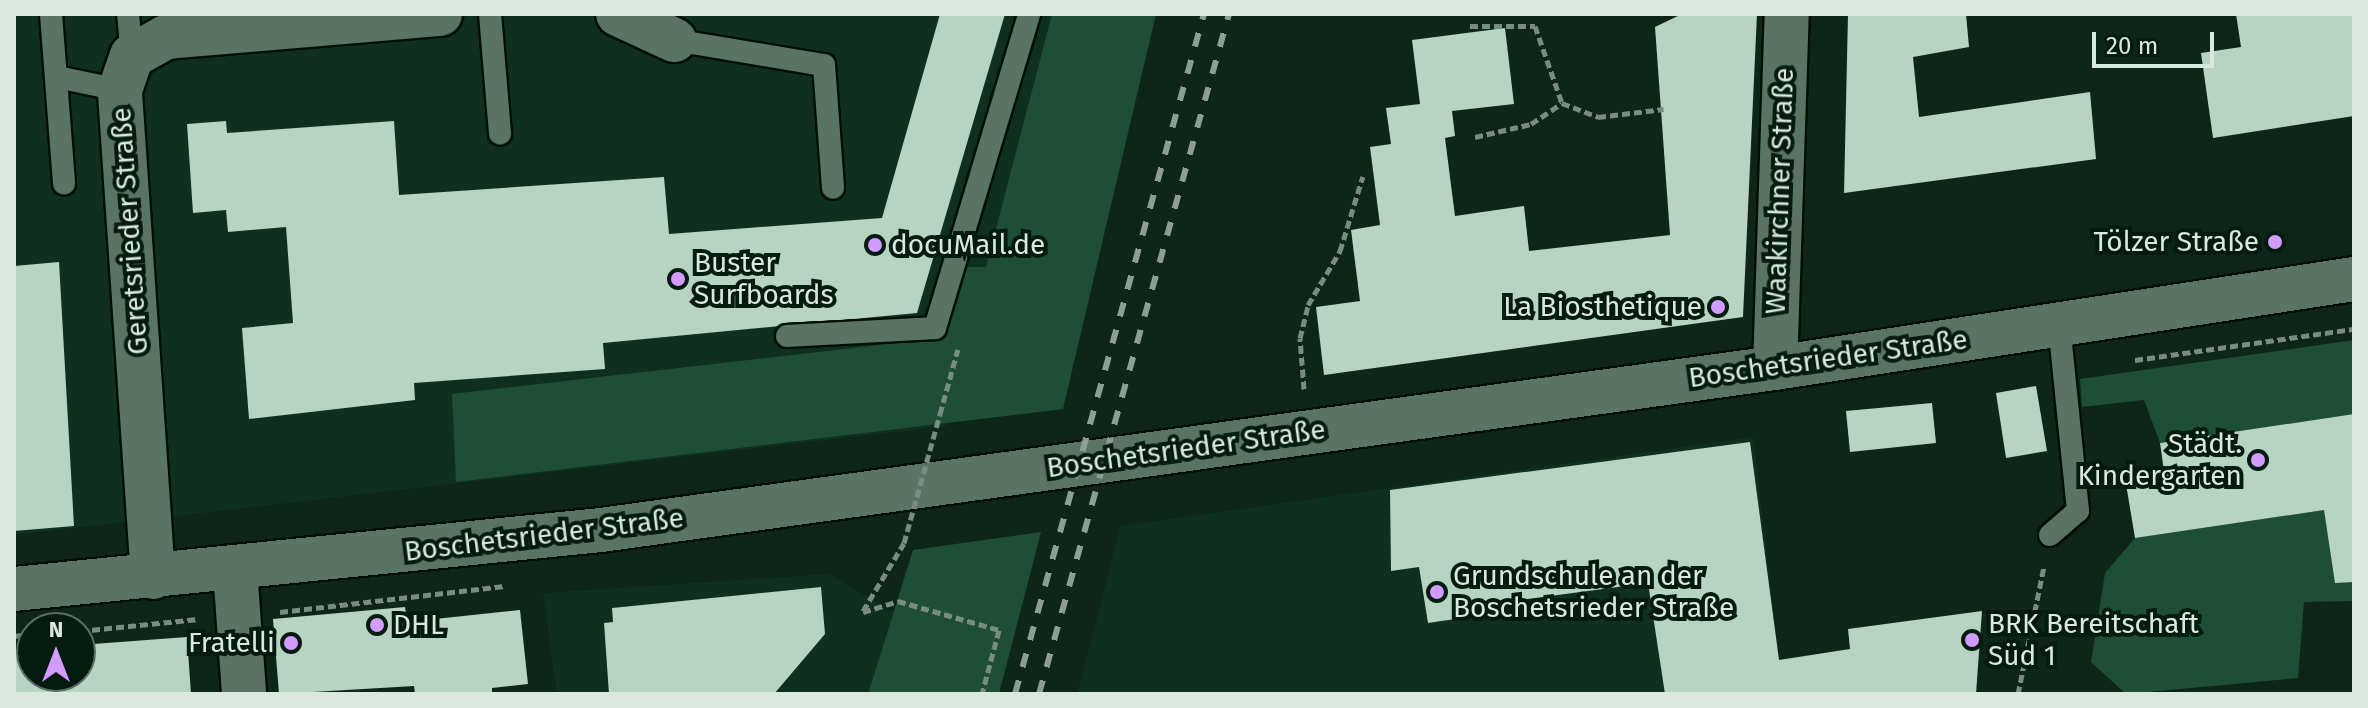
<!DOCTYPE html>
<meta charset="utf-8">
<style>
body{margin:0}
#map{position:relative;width:2368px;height:708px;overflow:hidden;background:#0d2619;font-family:"Fira Sans",sans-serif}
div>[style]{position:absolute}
.built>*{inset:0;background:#0f3020}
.green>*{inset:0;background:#1f4e36}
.building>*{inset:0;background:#b7d3c2}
.path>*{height:5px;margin-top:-2.5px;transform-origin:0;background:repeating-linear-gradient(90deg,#798c81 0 8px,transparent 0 12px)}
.roads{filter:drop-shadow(2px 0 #000f05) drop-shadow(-2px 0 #000f05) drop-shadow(0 2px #000f05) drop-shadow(0 -2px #000f05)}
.lane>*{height:22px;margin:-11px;padding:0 11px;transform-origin:11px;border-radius:11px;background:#597464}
.street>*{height:44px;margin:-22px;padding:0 22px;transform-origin:22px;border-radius:22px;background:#597464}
.secondary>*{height:44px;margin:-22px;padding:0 22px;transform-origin:22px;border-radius:22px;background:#597464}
.rail>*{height:6px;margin-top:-3px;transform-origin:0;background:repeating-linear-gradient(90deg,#8d9f95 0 14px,transparent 0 28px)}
.path-bridge>*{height:5px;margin-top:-2.5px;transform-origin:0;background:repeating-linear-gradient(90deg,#798c81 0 8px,transparent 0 12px)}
.dots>*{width:22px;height:22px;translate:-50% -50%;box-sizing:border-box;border:4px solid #041c10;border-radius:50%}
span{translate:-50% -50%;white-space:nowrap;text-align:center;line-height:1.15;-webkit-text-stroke:8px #041c10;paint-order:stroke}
.street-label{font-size:28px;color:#dae8df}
.poi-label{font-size:28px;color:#dae8df}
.right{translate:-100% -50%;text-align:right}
.left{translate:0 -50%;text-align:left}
.frame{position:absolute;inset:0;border:16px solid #dae8df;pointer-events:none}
.north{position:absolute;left:16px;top:612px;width:80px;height:80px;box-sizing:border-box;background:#041c10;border:2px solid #5a6e63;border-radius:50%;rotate:0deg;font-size:22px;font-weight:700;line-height:32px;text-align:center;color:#dae8df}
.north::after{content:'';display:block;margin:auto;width:28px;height:36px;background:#d29cfd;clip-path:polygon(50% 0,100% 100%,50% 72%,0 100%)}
.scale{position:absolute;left:2092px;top:32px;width:122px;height:36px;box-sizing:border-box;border:4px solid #dae8df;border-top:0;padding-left:10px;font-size:24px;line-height:28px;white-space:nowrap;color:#dae8df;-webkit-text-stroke:6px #041c10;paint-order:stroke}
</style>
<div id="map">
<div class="built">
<div style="clip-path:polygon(14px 14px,1052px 14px,946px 426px,14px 535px)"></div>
<div style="clip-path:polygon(1753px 437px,1783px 694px,1077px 694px,1121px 526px)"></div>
<div style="clip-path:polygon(828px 574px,893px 612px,868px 694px,557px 694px,543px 593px)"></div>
</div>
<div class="green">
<div style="clip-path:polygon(1052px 14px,1156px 14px,1063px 409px,456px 482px,452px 394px,940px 338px,960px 267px,986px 267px)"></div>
<div style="clip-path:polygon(2354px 340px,2354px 414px,2160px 443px,2144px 400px,2082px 407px,2080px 379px)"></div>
<div style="clip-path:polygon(2324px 510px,2328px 534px,2354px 530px,2354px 601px,2304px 602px,2298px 678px,2126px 694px,2091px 662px,2105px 573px,2135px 538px)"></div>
<div style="clip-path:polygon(1041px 532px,999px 694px,868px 694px,913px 550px)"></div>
</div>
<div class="building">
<div style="clip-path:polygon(940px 14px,1005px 14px,917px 313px,603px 343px,605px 369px,414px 383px,415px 400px,249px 419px,242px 328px,293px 323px,286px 227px,228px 232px,226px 210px,193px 213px,187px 124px,226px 121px,227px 133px,394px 121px,399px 195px,664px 177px,669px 234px,882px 218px)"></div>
<div style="clip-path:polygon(1682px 14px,1757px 14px,1743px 317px,1324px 375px,1316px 307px,1360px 301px,1351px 230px,1380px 225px,1370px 147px,1391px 144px,1386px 108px,1420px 104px,1412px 40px,1505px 28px,1514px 104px,1452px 111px,1455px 136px,1445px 138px,1455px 216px,1524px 206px,1529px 251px,1670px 235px,1655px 27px)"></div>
<div style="clip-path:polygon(1848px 14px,1966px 14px,1969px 47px,1913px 57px,1919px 117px,2090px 92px,2096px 159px,1844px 193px)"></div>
<div style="clip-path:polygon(2236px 14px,2354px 14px,2354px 116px,2213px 138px,2201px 53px,2241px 47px)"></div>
<div style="clip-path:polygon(59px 262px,74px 526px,14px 531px,14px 266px)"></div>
<div style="clip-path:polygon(2036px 386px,2047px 451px,2006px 458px,1996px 393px)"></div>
<div style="clip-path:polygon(1932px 403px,1936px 443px,1850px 452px,1846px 411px)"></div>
<div style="clip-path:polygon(2354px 414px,2354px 582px,2335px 583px,2324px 510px,2135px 538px,2126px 484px,2165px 478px,2160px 443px)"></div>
<div style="clip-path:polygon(1750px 442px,1779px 660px,1850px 649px,1848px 629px,1982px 611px,1976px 694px,1665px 694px,1648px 583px,1468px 607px,1462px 618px,1428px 623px,1419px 567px,1391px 571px,1390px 490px)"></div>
<div style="clip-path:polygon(821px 587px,825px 634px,774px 694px,609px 694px,604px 623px,613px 622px,612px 608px)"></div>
<div style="clip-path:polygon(405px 607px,407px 622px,520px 610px,528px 684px,492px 688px,492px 694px,415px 694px,414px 686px,279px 694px,273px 619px)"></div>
<div style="clip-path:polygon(187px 637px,191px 694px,14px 694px,14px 650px,32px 648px,32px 676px,80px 676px,80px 645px)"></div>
</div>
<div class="path">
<div style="left:1470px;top:26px;width:65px"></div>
<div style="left:1535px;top:26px;width:82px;rotate:70.7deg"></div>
<div style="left:1475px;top:137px;width:57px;rotate:-13.1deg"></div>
<div style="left:1531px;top:124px;width:37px;rotate:-34deg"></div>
<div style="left:1562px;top:103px;width:39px;rotate:21deg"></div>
<div style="left:1598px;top:117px;width:66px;rotate:-6.9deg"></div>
<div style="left:2135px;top:360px;width:221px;rotate:-8.1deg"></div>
<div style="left:1304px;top:389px;width:51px;rotate:-94.5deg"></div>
<div style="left:1300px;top:338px;width:34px;rotate:-76deg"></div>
<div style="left:1308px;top:305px;width:63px;rotate:-59.3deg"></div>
<div style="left:1340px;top:251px;width:78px;rotate:-73deg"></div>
<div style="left:940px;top:414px;width:67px;rotate:-74.5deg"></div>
<div style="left:863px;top:611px;width:79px;rotate:-58.9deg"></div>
<div style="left:280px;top:612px;width:226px;rotate:-6.6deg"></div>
<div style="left:863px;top:612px;width:37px;rotate:-17deg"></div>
<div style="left:898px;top:601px;width:105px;rotate:16deg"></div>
<div style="left:999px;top:630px;width:66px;rotate:104.9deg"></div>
<div style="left:80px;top:631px;width:119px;rotate:-5.8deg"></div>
<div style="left:14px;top:636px;width:18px;rotate:-6deg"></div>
<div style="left:2018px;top:694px;width:131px;rotate:-78.5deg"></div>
</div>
<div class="roads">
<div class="lane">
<div style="left:51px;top:14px;width:170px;rotate:85.6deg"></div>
<div style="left:128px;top:14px;width:42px;rotate:84.6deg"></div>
<div style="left:490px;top:14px;width:120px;rotate:85.2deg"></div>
<div style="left:674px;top:40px;width:152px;rotate:9.5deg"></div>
<div style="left:824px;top:65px;width:123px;rotate:85.8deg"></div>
<div style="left:57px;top:77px;width:64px;rotate:11.7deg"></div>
<div style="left:787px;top:336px;width:148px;rotate:-3.1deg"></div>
<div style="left:935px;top:328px;width:328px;rotate:-73.3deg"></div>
<div style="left:2050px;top:535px;width:37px;rotate:-41deg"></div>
<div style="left:2078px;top:511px;width:188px;rotate:-95.8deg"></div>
</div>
<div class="street">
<div style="left:618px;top:14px;width:62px;rotate:24.9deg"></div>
<div style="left:1775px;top:368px;width:354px;rotate:-88.1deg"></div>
<div style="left:235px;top:570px;width:124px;rotate:85.8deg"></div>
<div style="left:153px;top:577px;width:488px;rotate:-93.9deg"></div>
<div style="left:120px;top:90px;width:36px;rotate:-71deg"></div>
<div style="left:132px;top:56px;width:39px;rotate:-29deg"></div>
<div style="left:166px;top:37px;width:275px;rotate:-4.8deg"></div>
</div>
<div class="secondary">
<div style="left:14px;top:589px;width:590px;rotate:-5.74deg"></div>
<div style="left:601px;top:530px;width:1185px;rotate:-7.86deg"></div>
<div style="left:1775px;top:368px;width:586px;rotate:-8.74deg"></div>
</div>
</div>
<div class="rail">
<div style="left:1015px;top:694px;width:706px;rotate:-74.47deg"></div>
<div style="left:1039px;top:694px;width:706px;rotate:-74.39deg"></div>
</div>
<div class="path-bridge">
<div style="left:904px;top:543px;width:134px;rotate:-74.4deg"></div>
</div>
<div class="dots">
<div style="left:2275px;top:242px;background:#d29cfd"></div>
<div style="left:875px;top:245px;background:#d29cfd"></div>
<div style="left:678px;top:279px;background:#d29cfd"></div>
<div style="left:1718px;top:307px;background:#d29cfd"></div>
<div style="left:2258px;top:460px;background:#d29cfd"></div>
<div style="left:1437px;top:592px;background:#d29cfd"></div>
<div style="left:377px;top:625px;background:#d29cfd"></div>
<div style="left:1972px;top:640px;background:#d29cfd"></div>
<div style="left:291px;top:643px;background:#d29cfd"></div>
</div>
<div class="street-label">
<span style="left:1780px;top:191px;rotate:-88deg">Waakirchner Straße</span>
<span style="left:130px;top:231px;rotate:-94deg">Geretsrieder Straße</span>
<span style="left:1828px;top:359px;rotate:-8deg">Boschetsrieder Straße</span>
<span style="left:1186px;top:449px;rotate:-8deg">Boschetsrieder Straße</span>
<span style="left:544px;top:535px;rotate:-7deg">Boschetsrieder Straße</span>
</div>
<div class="poi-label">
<span class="right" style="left:2259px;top:242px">Tölzer Straße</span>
<span class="left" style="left:891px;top:245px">docuMail.de</span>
<span class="left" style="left:694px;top:279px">Buster<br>Surfboards</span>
<span class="right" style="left:1702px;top:307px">La Biosthetique</span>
<span class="right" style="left:2242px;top:460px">Städt.<br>Kindergarten</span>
<span class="left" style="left:1453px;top:592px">Grundschule an der<br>Boschetsrieder Straße</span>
<span class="left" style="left:1988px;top:640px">BRK Bereitschaft<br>Süd 1</span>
<span class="left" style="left:393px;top:625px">DHL</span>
<span class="right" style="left:275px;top:643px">Fratelli</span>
</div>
<div class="frame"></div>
<div class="north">N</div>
<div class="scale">20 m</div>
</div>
